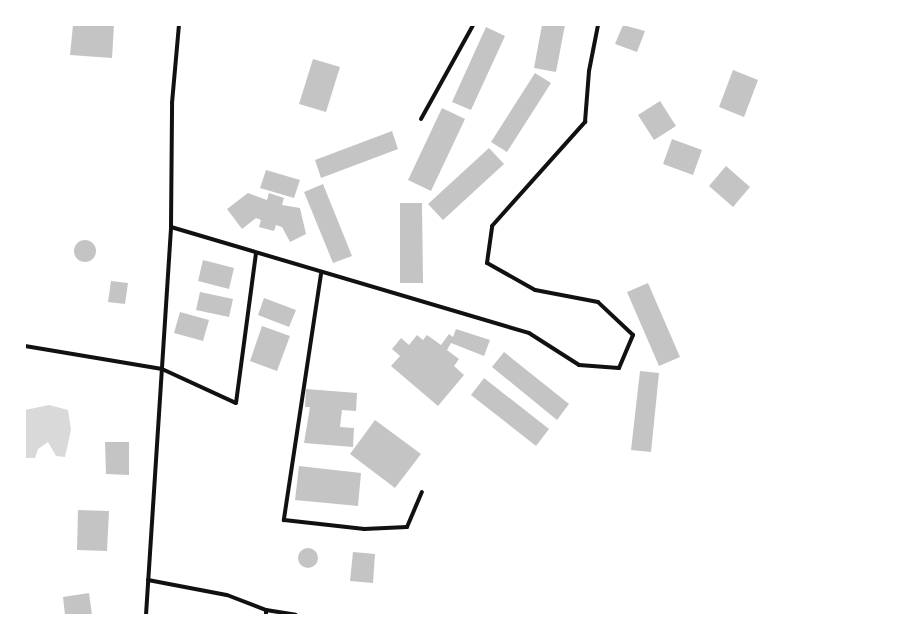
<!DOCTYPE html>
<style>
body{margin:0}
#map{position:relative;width:905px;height:640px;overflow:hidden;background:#fff;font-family:Inter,sans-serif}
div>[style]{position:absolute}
.water>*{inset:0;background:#d9d9d9}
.building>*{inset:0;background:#c4c4c4}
.round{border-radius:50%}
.minor>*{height:4px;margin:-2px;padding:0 2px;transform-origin:2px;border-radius:2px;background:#111}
span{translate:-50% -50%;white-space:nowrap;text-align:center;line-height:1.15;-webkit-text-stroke:3px #fff;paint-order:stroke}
.frame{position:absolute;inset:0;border:26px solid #fff;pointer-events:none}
</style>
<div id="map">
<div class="water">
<div style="clip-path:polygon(49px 405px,68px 410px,71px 430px,65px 457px,56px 456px,48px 442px,38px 449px,35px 458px,25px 458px,25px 410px)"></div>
</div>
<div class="building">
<div style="clip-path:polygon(73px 25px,114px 25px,112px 58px,70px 55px)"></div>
<div style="clip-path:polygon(542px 25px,565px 25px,556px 72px,534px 68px)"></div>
<div style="clip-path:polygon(623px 25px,645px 31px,637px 52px,615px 44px)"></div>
<div style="clip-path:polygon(486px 27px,505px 36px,471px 110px,452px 102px)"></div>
<div style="clip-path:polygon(313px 59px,340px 67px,326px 112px,299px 104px)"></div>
<div style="clip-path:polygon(733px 70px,758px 80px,744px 117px,719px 107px)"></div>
<div style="clip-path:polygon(535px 73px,551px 83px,507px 152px,491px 142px)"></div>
<div style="clip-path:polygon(660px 101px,676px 126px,654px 140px,638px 115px)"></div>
<div style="clip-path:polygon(442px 108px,465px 119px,431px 191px,408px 180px)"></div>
<div style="clip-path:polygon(392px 131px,398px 149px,321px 178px,315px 160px)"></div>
<div style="clip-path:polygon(672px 139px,702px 150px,693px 175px,663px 164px)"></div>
<div style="clip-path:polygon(489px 148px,504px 164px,443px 220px,428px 204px)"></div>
<div style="clip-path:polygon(726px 166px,750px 187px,733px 207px,709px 186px)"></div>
<div style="clip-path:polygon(266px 170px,300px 180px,294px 198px,260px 188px)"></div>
<div style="clip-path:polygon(323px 184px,352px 256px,333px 263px,304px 192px)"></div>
<div style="clip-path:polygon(248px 193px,267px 200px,269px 193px,284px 198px,282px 205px,300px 208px,306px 234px,290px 242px,282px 227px,276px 225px,274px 231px,259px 227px,261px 220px,256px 218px,242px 229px,227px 209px)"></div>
<div style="clip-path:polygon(400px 203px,422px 203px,423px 283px,400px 283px)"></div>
<div class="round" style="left:74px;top:240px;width:22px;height:22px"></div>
<div style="clip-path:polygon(203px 260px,234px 268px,229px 289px,198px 281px)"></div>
<div style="clip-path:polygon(111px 281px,128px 283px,125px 304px,108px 302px)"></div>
<div style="clip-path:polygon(648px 283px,680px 357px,659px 366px,627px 292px)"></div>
<div style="clip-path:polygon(200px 292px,233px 299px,229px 317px,196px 310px)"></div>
<div style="clip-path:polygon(264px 298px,296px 310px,289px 327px,258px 315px)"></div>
<div style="clip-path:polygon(180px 312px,209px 320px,203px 341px,174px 333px)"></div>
<div style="clip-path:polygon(262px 326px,290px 336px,277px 371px,250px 361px)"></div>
<div style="clip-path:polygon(456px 329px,490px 340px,484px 356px,451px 343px,447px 350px,459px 359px,454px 366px,464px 375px,438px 406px,391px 366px,400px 356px,392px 349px,401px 338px,409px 345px,417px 335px,423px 340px,427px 335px,441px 345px,449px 334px,453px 337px)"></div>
<div style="clip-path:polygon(504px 352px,569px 404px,557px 420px,492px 367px)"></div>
<div style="clip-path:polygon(640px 371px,659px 373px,651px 452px,631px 450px)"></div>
<div style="clip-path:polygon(484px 378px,549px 429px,536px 446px,471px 395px)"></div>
<div style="clip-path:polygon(306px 389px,357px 393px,356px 411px,342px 410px,340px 427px,354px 428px,353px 447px,304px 443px,310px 407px,305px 407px)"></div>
<div style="clip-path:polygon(375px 420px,421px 454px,395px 488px,350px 454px)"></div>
<div style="clip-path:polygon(105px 442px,129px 442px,129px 475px,106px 474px)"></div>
<div style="clip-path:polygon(299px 466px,361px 473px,358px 506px,295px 500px)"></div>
<div style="clip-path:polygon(78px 510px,109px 511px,107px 551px,77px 550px)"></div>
<div class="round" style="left:298px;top:548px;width:20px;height:20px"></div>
<div style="clip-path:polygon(353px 552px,375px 554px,373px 583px,350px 581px)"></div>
<div style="clip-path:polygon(89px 593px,92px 615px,65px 615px,63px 597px)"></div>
</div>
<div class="minor">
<div style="left:421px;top:119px;width:107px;rotate:-61deg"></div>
<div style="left:171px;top:227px;width:373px;rotate:16.5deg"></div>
<div style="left:529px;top:333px;width:59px;rotate:32.6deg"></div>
<div style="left:579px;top:365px;width:40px;rotate:4.3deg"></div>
<div style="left:619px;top:368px;width:36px;rotate:-67deg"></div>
<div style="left:633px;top:335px;width:48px;rotate:-136.7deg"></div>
<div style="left:598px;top:302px;width:64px;rotate:-169.2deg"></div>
<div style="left:535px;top:290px;width:55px;rotate:-150.6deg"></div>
<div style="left:487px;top:263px;width:37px;rotate:-82deg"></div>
<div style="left:492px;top:226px;width:140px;rotate:-48.2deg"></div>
<div style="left:585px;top:122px;width:51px;rotate:-85.5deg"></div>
<div style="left:589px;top:71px;width:47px;rotate:-78.9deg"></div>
<div style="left:321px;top:274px;width:249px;rotate:98.6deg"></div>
<div style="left:284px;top:520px;width:81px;rotate:6.4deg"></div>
<div style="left:364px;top:529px;width:43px;rotate:-2.7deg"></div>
<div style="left:407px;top:527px;width:38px;rotate:-67deg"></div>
<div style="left:25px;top:346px;width:139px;rotate:9.5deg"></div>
<div style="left:162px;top:369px;width:81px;rotate:24.7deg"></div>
<div style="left:236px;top:403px;width:151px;rotate:-82.4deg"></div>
<div style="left:148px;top:580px;width:80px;rotate:10.8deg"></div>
<div style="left:227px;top:595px;width:42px;rotate:21deg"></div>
<div style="left:266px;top:610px;width:5px;rotate:90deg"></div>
<div style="left:266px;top:610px;width:30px;rotate:9deg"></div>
<div style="left:146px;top:615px;width:389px;rotate:-86.3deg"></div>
<div style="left:171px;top:227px;width:124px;rotate:-89.5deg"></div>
<div style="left:172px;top:103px;width:78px;rotate:-84.9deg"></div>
</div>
<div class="frame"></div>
</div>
